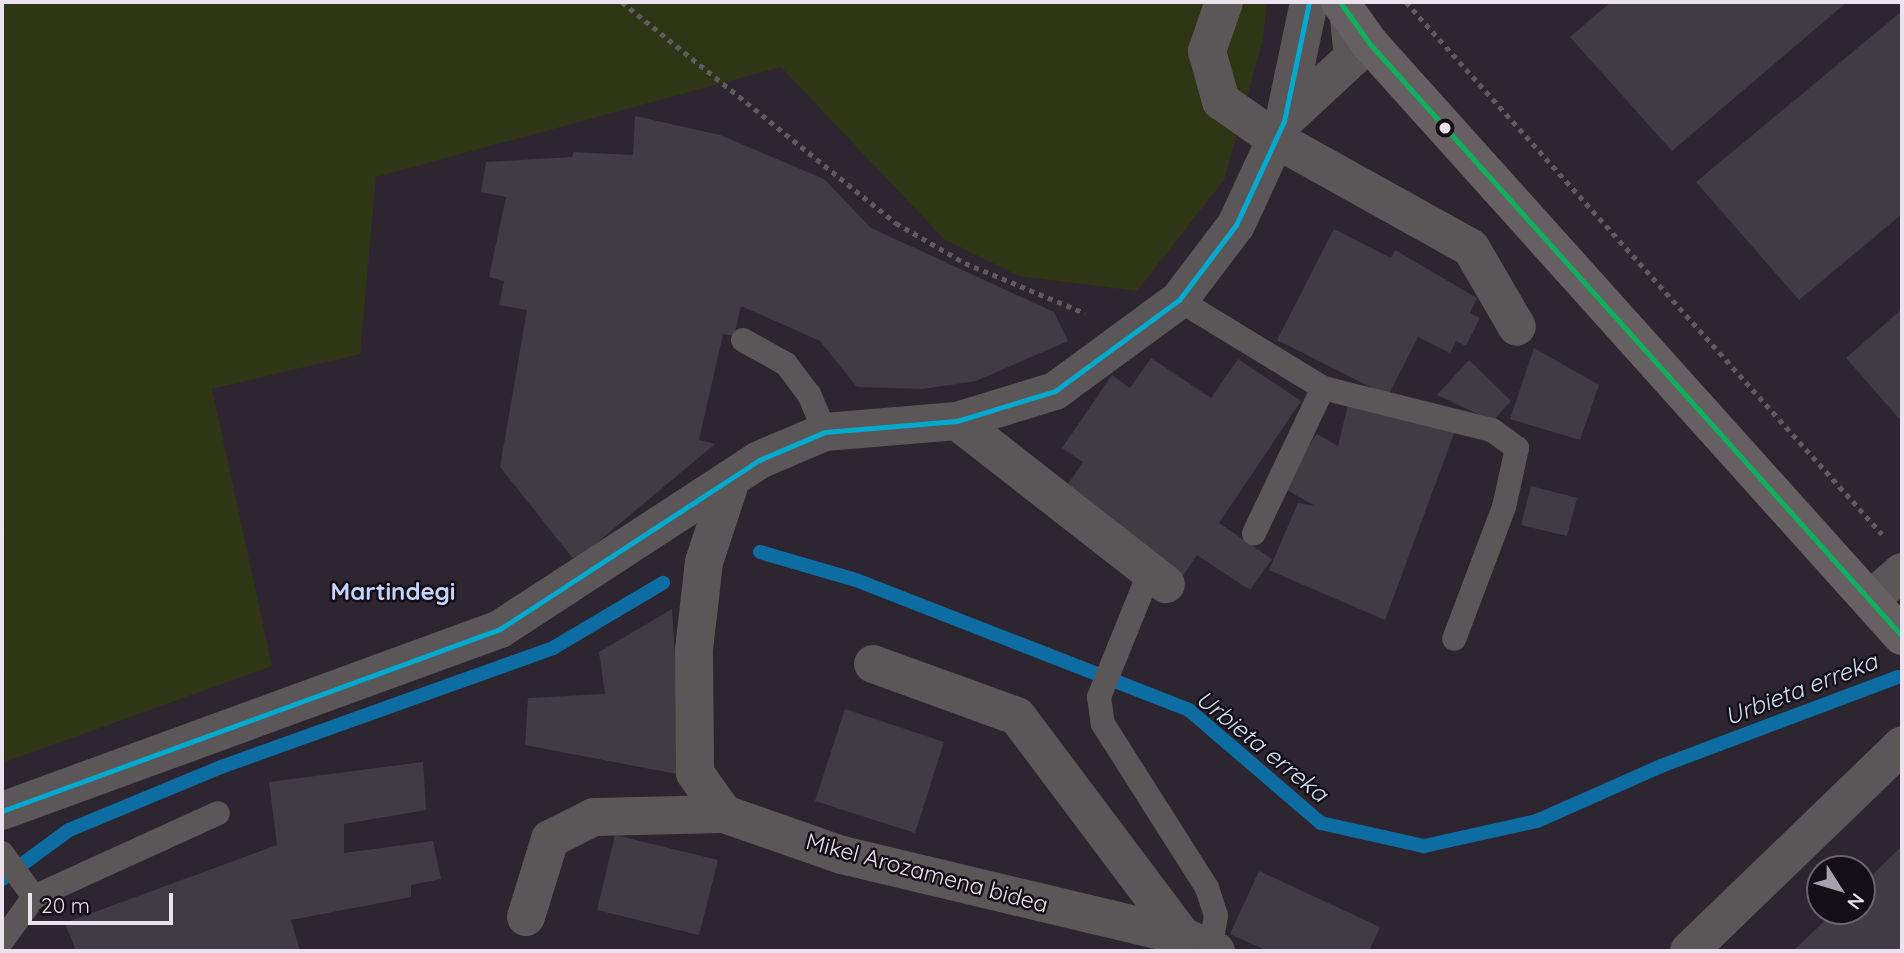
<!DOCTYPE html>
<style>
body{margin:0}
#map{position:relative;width:1904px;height:953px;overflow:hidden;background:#2d2630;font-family:Quicksand,sans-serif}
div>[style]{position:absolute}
.green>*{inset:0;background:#2e3615}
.stream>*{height:14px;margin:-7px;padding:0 7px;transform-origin:7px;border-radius:7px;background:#0d6da2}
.building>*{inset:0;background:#413b44}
.path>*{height:4.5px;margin-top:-2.25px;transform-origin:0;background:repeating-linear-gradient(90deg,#5f5a5e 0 5px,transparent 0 10px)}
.service>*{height:24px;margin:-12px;padding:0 12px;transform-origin:12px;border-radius:12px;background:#5b5658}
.minor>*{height:38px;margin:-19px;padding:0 19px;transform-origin:19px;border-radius:19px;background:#5b5658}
.secondary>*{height:38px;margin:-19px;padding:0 19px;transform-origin:19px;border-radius:19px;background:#666062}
.bus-1>*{height:5px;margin:-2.5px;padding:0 2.5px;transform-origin:2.5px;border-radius:2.5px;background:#0daf5c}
.bus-2>*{height:5px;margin:-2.5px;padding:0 2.5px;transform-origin:2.5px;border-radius:2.5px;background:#00a9ce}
.dots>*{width:19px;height:19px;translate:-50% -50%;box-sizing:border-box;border:4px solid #140e16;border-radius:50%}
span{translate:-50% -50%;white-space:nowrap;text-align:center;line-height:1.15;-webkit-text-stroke:5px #140e16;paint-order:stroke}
.street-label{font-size:23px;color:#ebe2ee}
.neighbourhood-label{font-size:24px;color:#c5d5ff;font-weight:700}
.water-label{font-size:24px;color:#cee2f2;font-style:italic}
.frame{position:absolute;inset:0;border:4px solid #ebe2ee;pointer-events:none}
.north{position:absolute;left:1806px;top:855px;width:70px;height:70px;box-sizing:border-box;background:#140e16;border:2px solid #6a636c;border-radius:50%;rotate:127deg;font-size:19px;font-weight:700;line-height:28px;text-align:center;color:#ebe2ee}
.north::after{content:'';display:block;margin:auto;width:24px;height:32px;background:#a8a0ac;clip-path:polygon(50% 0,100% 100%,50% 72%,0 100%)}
.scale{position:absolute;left:28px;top:893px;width:145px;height:32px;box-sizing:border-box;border:4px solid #ebe2ee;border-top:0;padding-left:9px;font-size:21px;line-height:24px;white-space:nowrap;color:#ebe2ee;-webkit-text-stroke:5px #140e16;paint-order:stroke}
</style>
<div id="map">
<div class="green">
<div style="clip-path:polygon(2px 2px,1267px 2px,1263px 39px,1224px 180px,1137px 291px,1019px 276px,944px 239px,781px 67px,376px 177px,360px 354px,212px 389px,272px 666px,5px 762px)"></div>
</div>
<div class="stream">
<div style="left:760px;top:552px;width:100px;rotate:16.3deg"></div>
<div style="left:856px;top:580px;width:357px;rotate:21.3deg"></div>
<div style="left:1189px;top:710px;width:174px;rotate:40.6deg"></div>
<div style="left:1321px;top:823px;width:106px;rotate:12.6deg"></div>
<div style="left:1424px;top:846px;width:116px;rotate:-12.5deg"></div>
<div style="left:1537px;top:821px;width:136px;rotate:-23.9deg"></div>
<div style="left:1661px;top:766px;width:253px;rotate:-20.6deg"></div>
<div style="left:2px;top:879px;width:83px;rotate:-36.2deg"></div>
<div style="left:69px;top:830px;width:165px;rotate:-22.5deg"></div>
<div style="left:221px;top:767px;width:353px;rotate:-19.7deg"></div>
<div style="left:553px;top:648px;width:128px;rotate:-30.6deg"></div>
</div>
<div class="building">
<div style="clip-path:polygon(1611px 2px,1847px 2px,1672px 151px,1570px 37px)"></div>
<div style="clip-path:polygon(1902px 11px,1902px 214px,1799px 300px,1696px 182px)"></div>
<div style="clip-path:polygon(635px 116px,720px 135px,824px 179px,871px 228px,1054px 312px,1068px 341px,976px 381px,923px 389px,857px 387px,820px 341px,741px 306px,734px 336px,723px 334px,699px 440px,715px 444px,575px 561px,500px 467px,527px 310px,499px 305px,504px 281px,489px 277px,506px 197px,481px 192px,486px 162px,572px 157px,574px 152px,633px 155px)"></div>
<div style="clip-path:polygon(1334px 229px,1391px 258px,1395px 250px,1477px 298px,1470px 313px,1480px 318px,1466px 346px,1456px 341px,1450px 353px,1418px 337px,1388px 396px,1277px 340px)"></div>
<div style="clip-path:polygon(1902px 309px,1902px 422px,1846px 358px)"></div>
<div style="clip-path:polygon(1534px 348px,1599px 385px,1580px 440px,1510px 419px)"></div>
<div style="clip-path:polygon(1151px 358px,1211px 398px,1238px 359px,1301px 401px,1219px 523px,1272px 559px,1250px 590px,1197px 555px,1180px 580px,1058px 499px,1083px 462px,1062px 448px,1112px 375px,1130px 388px)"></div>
<div style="clip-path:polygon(1469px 360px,1511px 401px,1493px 421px,1437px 395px)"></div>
<div style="clip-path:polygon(1349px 401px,1455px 431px,1385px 620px,1269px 570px,1298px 503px,1315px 506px,1280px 486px,1317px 434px,1338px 446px)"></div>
<div style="clip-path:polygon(1531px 486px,1577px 498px,1567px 536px,1521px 525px)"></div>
<div style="clip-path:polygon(672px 609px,682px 775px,525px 745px,528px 698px,605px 694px,599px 652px)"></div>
<div style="clip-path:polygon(845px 709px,944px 742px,915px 833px,815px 801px)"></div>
<div style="clip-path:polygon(423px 762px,426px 810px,344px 824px,344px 853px,433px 841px,441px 879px,411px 885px,411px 897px,291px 920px,300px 951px,76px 951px,65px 923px,277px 845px,269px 782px)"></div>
<div style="clip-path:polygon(615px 835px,718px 860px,699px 935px,597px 910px)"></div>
<div style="clip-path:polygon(1902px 846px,1902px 951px,1793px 951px,1835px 911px,1862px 911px,1862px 885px)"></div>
<div style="clip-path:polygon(1259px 871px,1380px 927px,1369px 951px,1268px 951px,1230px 934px)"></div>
</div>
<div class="path">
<div style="left:622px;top:2px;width:352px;rotate:38.9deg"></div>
<div style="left:896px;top:223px;width:80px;rotate:30.1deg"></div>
<div style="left:965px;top:263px;width:130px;rotate:22.6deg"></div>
<div style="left:1406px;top:2px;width:714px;rotate:48.18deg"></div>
</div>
<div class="service">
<div style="left:1179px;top:300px;width:169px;rotate:31.4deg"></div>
<div style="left:1323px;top:388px;width:161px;rotate:115.4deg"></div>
<div style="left:743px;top:340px;width:49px;rotate:29.2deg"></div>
<div style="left:786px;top:364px;width:38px;rotate:53deg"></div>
<div style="left:809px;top:394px;width:41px;rotate:67.2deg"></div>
<div style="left:1323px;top:388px;width:174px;rotate:14deg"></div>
<div style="left:1492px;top:430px;width:31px;rotate:36deg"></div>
<div style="left:1517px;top:448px;width:60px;rotate:102.4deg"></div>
<div style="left:1504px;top:507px;width:141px;rotate:110.7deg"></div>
<div style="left:1150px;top:571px;width:136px;rotate:112deg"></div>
<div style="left:1099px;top:697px;width:27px;rotate:82deg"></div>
<div style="left:1103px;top:724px;width:194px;rotate:57.6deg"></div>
<div style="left:1207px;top:888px;width:29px;rotate:72deg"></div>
<div style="left:1216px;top:916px;width:34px;rotate:100deg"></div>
<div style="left:2px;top:853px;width:54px;rotate:54deg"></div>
<div style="left:34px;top:897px;width:54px;rotate:126deg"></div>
<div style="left:34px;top:897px;width:202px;rotate:-24.5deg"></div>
</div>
<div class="minor">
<div style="left:1224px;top:2px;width:52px;rotate:109.1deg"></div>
<div style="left:1207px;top:51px;width:52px;rotate:74.4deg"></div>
<div style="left:1221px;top:101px;width:68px;rotate:34.9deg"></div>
<div style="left:1277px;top:140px;width:222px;rotate:29.1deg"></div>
<div style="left:1471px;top:248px;width:91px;rotate:59.8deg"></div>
<div style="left:1284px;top:121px;width:94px;rotate:-42.8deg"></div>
<div style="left:1353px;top:57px;width:38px;rotate:-96deg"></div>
<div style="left:957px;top:421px;width:265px;rotate:38deg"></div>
<div style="left:730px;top:483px;width:83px;rotate:108.2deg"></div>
<div style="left:704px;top:562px;width:89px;rotate:96.5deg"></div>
<div style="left:694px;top:650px;width:123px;rotate:89.5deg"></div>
<div style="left:695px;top:773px;width:50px;rotate:54.7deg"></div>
<div style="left:724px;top:814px;width:125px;rotate:19.2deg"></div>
<div style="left:842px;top:855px;width:350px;rotate:13.4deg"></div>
<div style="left:1182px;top:936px;width:37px;rotate:24deg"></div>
<div style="left:1871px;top:599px;width:41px;rotate:-41.1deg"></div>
<div style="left:873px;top:664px;width:153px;rotate:19.9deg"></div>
<div style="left:1017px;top:716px;width:275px;rotate:53.1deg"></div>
<div style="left:2px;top:811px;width:530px;rotate:-20.08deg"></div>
<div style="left:500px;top:629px;width:309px;rotate:-33.1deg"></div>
<div style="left:759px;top:460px;width:72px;rotate:-23deg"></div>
<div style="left:825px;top:432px;width:132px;rotate:-4.8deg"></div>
<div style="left:957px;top:421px;width:102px;rotate:-17deg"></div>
<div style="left:1055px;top:391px;width:154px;rotate:-36.3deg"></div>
<div style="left:1179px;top:300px;width:94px;rotate:-52.8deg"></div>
<div style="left:1236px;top:225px;width:115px;rotate:-65.2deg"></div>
<div style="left:1284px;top:121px;width:122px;rotate:-78.1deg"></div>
<div style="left:526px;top:917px;width:82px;rotate:-72.9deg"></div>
<div style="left:550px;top:839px;width:49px;rotate:-26.6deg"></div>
<div style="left:594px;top:817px;width:130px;rotate:-1.3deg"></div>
<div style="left:1689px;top:951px;width:296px;rotate:-44deg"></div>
</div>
<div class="secondary">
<div style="left:1340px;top:2px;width:52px;rotate:54.5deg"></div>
<div style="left:1370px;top:44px;width:796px;rotate:48.06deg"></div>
</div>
<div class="bus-1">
<div style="left:1340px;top:2px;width:52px;rotate:54.5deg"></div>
<div style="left:1370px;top:44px;width:796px;rotate:48.06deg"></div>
</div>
<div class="bus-2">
<div style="left:2px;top:811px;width:530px;rotate:-20.08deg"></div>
<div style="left:500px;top:629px;width:309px;rotate:-33.1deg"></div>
<div style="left:759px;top:460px;width:72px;rotate:-23deg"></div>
<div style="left:825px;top:432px;width:132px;rotate:-4.8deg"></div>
<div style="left:957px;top:421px;width:102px;rotate:-17deg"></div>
<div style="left:1055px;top:391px;width:154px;rotate:-36.3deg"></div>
<div style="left:1179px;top:300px;width:94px;rotate:-52.8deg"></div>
<div style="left:1236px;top:225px;width:115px;rotate:-65.2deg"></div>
<div style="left:1284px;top:121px;width:122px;rotate:-78.1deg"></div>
</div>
<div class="dots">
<div style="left:1445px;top:128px;background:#ebe2ee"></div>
</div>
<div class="street-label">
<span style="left:927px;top:873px;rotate:15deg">Mikel Arozamena bidea</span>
</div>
<div class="neighbourhood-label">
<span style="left:393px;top:592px">Martindegi</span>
</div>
<div class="water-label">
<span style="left:1801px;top:689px;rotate:-21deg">Urbieta erreka</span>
<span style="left:1262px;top:746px;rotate:39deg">Urbieta erreka</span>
</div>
<div class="frame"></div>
<div class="north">N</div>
<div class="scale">20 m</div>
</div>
